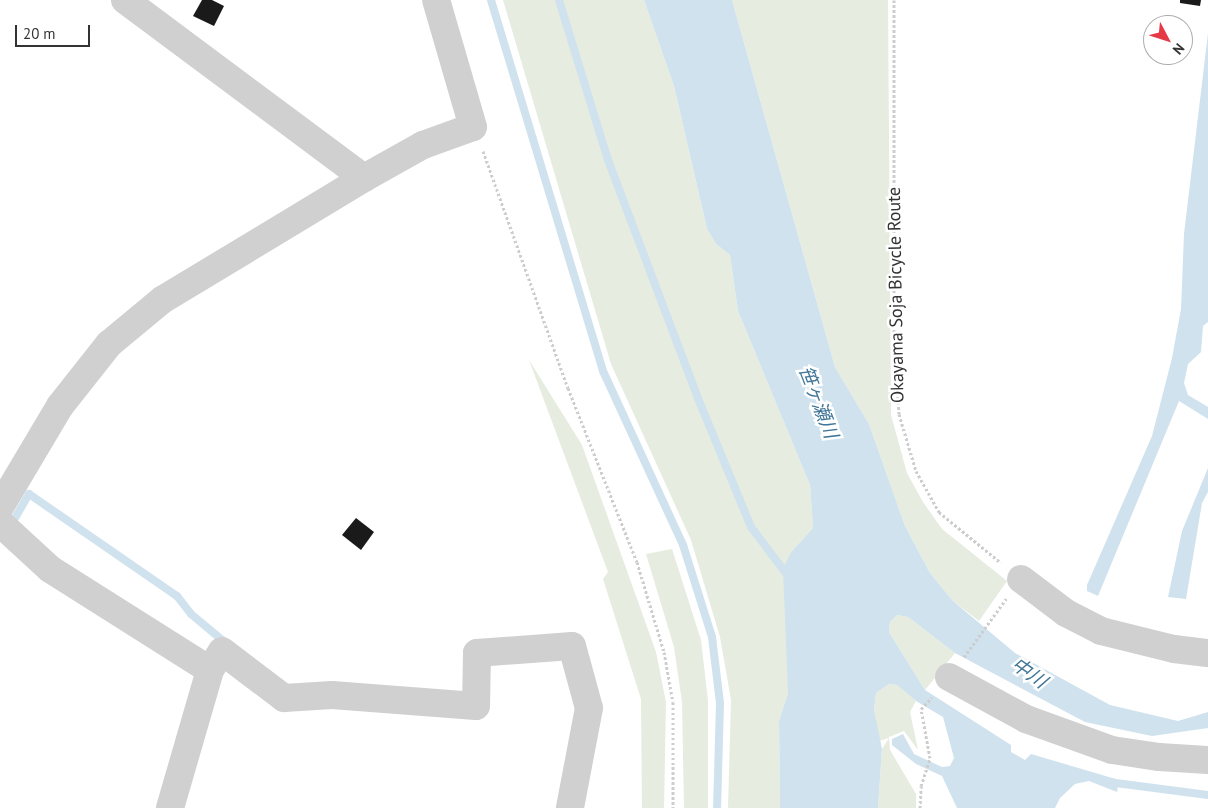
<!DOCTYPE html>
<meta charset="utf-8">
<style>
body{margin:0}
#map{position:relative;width:1208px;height:808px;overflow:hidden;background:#fff;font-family:"PT Sans","Noto Sans JP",sans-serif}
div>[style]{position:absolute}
.green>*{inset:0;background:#e6ecdf}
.water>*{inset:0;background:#cfe2ee}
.stream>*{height:8px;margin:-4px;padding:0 4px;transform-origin:4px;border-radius:4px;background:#cfe2ee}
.building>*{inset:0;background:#1a1a1a}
.path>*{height:3px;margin-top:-1.5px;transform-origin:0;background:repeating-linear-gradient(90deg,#cdcdcd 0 2.5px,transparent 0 5px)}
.minor>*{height:28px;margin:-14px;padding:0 14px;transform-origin:14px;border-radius:14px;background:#d0d0d0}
span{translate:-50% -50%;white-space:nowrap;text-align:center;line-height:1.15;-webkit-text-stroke:5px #fff;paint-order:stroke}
.street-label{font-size:18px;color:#333}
.water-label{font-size:19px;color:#3f7597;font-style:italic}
.north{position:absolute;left:1143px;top:15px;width:50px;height:50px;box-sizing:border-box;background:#fff;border:1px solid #adadad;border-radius:50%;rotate:130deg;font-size:14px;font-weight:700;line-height:20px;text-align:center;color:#333}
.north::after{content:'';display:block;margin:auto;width:18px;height:22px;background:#e63946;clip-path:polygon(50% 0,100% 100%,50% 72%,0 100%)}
.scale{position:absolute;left:15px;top:25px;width:75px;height:22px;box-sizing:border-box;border:2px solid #333;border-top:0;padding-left:6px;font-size:15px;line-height:18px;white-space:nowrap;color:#333;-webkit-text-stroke:4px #fff;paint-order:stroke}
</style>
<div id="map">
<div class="green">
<div style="clip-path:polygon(503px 0,644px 0,674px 86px,707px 229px,716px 244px,730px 255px,738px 311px,810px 485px,813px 528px,792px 551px,788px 693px,779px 721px,780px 808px,728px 808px,731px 700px,720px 637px,691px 540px,611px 364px)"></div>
<div style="clip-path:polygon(732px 0,888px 0,891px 415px,907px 473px,923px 502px,942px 529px,1007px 581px,979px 621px,953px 601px,930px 573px,905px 526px,869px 424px,835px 367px)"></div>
<div style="clip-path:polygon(529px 360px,582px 445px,656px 652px,666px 702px,664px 808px,642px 808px,641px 699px,603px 579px,608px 572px)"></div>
<div style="clip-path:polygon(672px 549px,701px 640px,708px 701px,708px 808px,684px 808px,682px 702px,674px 647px,646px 554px)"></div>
<div style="clip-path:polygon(897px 615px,908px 617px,955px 653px,925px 690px,889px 632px,890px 622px)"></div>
<div style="clip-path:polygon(889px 684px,897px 685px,916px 701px,910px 712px,918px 750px,904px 731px,889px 737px,890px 750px,916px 794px,916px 808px,878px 808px,882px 749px,889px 738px,879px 741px,874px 710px,876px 693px)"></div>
</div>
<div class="water">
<div style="clip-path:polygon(644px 0,732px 0,835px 367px,869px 424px,905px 526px,930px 573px,953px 601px,1015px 653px,1110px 705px,1178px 721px,1208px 712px,1208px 728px,1152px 736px,1085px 722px,955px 653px,908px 617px,897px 615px,890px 622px,889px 632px,925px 690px,1011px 745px,1011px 752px,1025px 760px,1031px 754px,1119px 780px,1117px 792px,1089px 781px,1075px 784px,1060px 798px,1055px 808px,957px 808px,942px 776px,916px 764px,892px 745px,892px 739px,903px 734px,914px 754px,942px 767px,950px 766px,954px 758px,943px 717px,916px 701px,897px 685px,889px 684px,876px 693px,874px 710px,882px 749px,878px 808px,780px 808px,779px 721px,788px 693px,783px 568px,792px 551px,813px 528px,810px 485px,738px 311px,730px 255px,716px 244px,707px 229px,674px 86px)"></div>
<div style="clip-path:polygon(1208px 33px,1208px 322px,1203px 326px,1201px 352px,1188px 364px,1184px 383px,1188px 395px,1208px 407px,1208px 419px,1179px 401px,1098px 596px,1087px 591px,1087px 585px,1152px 436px,1172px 358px,1181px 309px,1184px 234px)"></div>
<div style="clip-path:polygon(1208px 468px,1208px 492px,1202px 503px,1186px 599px,1168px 597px,1182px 531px)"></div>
</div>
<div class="stream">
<div style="left:491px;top:0;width:388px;rotate:73.2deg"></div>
<div style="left:603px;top:371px;width:192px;rotate:65.3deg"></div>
<div style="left:683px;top:545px;width:96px;rotate:72.5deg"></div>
<div style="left:712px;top:637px;width:66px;rotate:83.1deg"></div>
<div style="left:720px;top:703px;width:105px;rotate:91.6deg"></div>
<div style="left:559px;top:0;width:167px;rotate:73deg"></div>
<div style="left:608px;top:160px;width:252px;rotate:69.3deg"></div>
<div style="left:697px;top:396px;width:142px;rotate:67.6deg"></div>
<div style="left:751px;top:527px;width:61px;rotate:52.9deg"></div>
<div style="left:11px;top:525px;width:36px;rotate:-60deg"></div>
<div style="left:29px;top:494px;width:180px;rotate:34.6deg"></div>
<div style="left:177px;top:596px;width:23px;rotate:52deg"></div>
<div style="left:191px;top:614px;width:47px;rotate:39.8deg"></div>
<div style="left:1108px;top:782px;width:101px;rotate:7.4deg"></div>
</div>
<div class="building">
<div style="clip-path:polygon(202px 0,212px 0,224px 6px,214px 26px,193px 16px)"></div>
<div style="clip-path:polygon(1180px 0,1201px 0,1200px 6px,1180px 3px)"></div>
<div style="clip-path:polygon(356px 518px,374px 532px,361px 550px,342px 535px)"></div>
</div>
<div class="path">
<div style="left:894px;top:0;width:347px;rotate:90deg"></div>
<div style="left:894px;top:347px;width:67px;rotate:85.7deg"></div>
<div style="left:899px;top:414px;width:59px;rotate:73.4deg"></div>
<div style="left:916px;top:471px;width:47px;rotate:60.7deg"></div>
<div style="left:939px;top:512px;width:80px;rotate:39.4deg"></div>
<div style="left:483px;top:151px;width:252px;rotate:70.3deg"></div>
<div style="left:568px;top:388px;width:187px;rotate:68.4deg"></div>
<div style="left:637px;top:562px;width:94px;rotate:73.3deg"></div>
<div style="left:664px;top:652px;width:51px;rotate:79.8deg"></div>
<div style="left:673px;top:702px;width:106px;rotate:90deg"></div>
<div style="left:964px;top:657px;width:72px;rotate:-54.1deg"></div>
<div style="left:920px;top:808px;width:22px;rotate:-87deg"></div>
<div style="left:921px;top:786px;width:29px;rotate:-72deg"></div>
<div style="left:930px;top:758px;width:50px;rotate:-100.4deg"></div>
<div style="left:921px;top:709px;width:16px;rotate:-47deg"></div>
</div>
<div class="minor">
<div style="left:125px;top:0;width:298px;rotate:36.7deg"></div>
<div style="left:0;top:507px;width:117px;rotate:-59.3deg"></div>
<div style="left:60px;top:406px;width:79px;rotate:-51.7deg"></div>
<div style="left:109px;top:344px;width:69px;rotate:-39.7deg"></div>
<div style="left:162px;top:300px;width:236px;rotate:-31.1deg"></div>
<div style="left:364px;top:178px;width:68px;rotate:-29.2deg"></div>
<div style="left:423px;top:145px;width:53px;rotate:-19.8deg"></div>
<div style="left:473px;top:127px;width:132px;rotate:-106.2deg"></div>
<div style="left:0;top:523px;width:68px;rotate:42.6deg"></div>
<div style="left:50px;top:569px;width:189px;rotate:32.3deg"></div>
<div style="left:1021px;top:579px;width:56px;rotate:37.1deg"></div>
<div style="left:1066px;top:613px;width:39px;rotate:27deg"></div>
<div style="left:1101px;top:631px;width:75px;rotate:13.9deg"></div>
<div style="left:1174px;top:649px;width:34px;rotate:7deg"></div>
<div style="left:949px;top:677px;width:88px;rotate:28.6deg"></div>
<div style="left:1026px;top:719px;width:91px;rotate:19.8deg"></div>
<div style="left:1112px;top:750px;width:48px;rotate:8.5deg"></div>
<div style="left:1159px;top:757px;width:49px;rotate:3.5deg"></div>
<div style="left:170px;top:808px;width:144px;rotate:-73.8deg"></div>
<div style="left:210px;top:670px;width:22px;rotate:-58deg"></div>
<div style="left:222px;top:651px;width:78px;rotate:37.2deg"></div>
<div style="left:284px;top:698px;width:48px;rotate:-3.6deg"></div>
<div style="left:332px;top:695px;width:144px;rotate:4.4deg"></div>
<div style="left:476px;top:706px;width:53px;rotate:-88.9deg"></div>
<div style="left:477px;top:653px;width:95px;rotate:-4.2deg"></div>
<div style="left:572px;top:646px;width:64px;rotate:74.7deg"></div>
<div style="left:589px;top:708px;width:102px;rotate:100.8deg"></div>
</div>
<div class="street-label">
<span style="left:896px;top:295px;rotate:-91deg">Okayama Soja Bicycle Route</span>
</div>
<div class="water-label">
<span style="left:818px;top:402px;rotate:69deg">笹ヶ瀬川</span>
<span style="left:1029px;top:673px;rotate:35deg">中川</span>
</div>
<div class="north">N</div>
<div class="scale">20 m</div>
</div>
